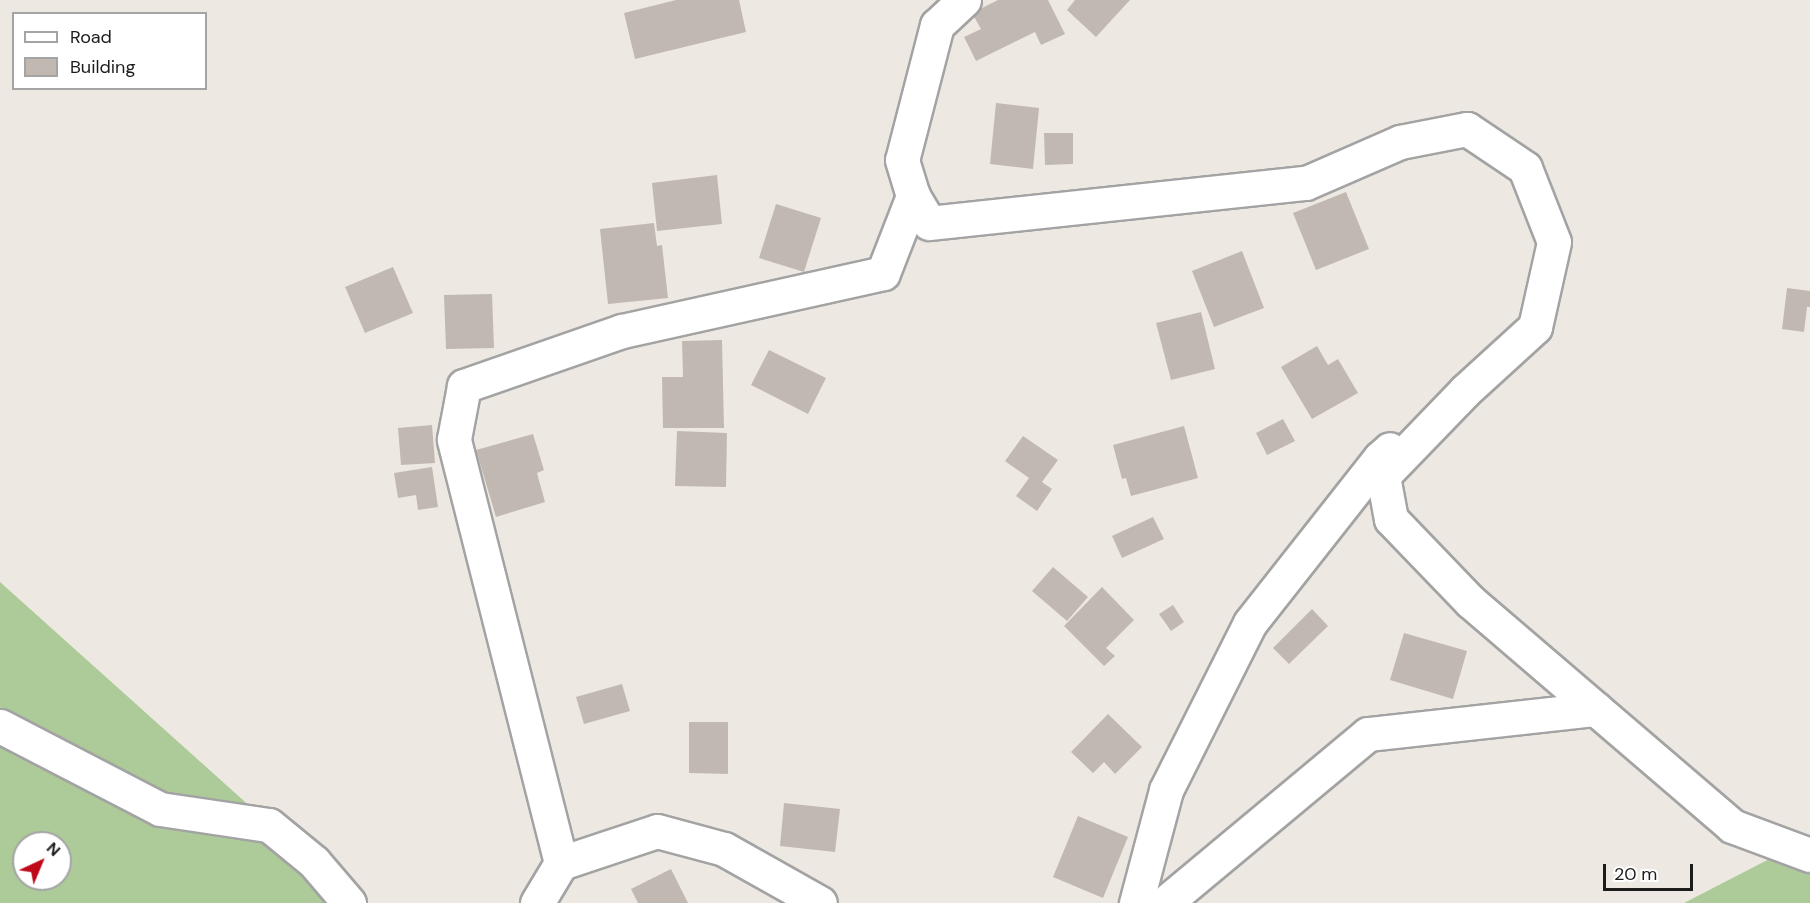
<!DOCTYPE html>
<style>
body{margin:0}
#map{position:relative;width:1810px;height:903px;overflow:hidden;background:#ede9e2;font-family:"DM Sans",sans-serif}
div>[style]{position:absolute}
.forest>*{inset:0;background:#accb99}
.building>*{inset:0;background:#c1b8b2}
.roads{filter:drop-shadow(2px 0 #a3a3a3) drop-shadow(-2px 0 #a3a3a3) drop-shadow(0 2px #a3a3a3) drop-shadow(0 -2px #a3a3a3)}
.minor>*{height:33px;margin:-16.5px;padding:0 16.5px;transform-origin:16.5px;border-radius:16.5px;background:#fff}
span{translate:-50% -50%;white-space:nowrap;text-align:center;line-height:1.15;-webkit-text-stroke:6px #fff;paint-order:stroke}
.legend{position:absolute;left:12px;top:12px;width:195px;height:78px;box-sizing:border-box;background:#fff;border:2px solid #a4a4a4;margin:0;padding:8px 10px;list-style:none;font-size:18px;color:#1c1c1c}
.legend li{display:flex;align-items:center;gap:12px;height:30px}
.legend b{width:30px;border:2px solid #a4a4a4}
.north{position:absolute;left:12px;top:831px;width:60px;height:60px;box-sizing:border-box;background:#fff;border:2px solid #a4a4a4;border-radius:50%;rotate:44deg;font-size:16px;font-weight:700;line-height:24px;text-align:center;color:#1c1c1c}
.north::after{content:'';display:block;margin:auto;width:21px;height:27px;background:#c00918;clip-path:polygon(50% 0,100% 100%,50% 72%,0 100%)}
.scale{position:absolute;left:1603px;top:864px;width:90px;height:27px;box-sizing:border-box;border:3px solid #1c1c1c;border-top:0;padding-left:8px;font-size:18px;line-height:21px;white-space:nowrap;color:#1c1c1c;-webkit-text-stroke:4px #fff;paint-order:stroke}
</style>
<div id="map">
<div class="forest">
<div style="clip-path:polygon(evenodd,0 582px,331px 879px,347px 903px,0 903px,0 582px,24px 843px,60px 843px,60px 879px,24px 879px,24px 843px)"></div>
<div style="clip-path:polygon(1810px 838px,1810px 903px,1684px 903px)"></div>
</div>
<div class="building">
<div style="clip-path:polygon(676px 0,739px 0,746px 32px,635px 59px,624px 13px)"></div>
<div style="clip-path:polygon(998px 0,1048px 0,1065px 34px,1041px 45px,1035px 32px,976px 61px,964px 37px,981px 29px,972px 13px)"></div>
<div style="clip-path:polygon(1075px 0,1130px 0,1096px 37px,1067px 10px)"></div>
<div style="clip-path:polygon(996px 103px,1039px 108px,1033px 169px,990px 164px)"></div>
<div style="clip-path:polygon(1044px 133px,1073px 133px,1073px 164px,1045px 165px)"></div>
<div style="clip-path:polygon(717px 175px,722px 224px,657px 231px,652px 183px)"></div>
<div style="clip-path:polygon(1346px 192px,1369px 249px,1316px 270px,1293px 213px)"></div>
<div style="clip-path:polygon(776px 204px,821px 218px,804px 272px,759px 258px)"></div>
<div style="clip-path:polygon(654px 223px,657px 246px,662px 245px,668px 298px,608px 304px,600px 229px)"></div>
<div style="clip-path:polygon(1242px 251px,1264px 308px,1214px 327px,1192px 271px)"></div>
<div style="clip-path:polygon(393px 267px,413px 313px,365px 333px,345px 287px)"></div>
<div style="clip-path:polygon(1787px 288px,1810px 291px,1810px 307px,1807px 307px,1804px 332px,1782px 329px)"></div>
<div style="clip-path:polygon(492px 294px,494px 348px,446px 349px,444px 295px)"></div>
<div style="clip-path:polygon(1201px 312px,1215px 369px,1171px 380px,1156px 323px)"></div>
<div style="clip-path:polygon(722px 340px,724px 428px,663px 428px,662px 377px,683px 377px,682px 341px)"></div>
<div style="clip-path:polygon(1317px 346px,1328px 365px,1338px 359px,1358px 393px,1312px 419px,1281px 367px)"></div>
<div style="clip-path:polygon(769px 350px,826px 378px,808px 414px,751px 385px)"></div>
<div style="clip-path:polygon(1283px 419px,1295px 441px,1267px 455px,1256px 433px)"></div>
<div style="clip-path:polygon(432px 425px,435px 463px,401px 465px,398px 428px)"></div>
<div style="clip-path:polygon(1184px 426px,1198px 478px,1131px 496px,1126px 478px,1122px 479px,1113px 445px)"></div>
<div style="clip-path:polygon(677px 431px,727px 433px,726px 487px,675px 486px)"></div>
<div style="clip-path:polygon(533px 434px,544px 470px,537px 473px,545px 502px,496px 517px,476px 450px)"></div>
<div style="clip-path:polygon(1023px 436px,1058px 460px,1042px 482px,1052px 489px,1037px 511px,1016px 496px,1029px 478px,1005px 461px)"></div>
<div style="clip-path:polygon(432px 467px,438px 507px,418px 510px,416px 495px,398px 498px,394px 473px)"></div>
<div style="clip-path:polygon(1153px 517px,1164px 539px,1122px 558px,1112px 536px)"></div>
<div style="clip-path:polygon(1053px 567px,1088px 597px,1067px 621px,1032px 591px)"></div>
<div style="clip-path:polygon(1102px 587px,1134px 620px,1106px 648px,1115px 656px,1104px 666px,1064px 626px)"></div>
<div style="clip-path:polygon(1173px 605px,1184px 622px,1171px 631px,1159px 614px)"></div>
<div style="clip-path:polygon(1312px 609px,1328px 626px,1289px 664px,1273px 648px)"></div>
<div style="clip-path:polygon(1404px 633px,1467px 651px,1453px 699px,1390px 680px)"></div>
<div style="clip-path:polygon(622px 684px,630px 711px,584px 724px,576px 697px)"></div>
<div style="clip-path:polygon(1108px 714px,1142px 747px,1115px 774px,1104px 762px,1093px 773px,1071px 752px)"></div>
<div style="clip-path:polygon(689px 722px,728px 722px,728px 774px,689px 773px)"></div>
<div style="clip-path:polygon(784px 803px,840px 809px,835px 852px,780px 846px)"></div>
<div style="clip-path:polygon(1078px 816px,1128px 837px,1103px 898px,1053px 877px)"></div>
<div style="clip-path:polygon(671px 869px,688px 903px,638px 903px,631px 889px)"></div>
</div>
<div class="roads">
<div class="minor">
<div style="left:964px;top:0;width:37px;rotate:137deg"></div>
<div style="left:937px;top:25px;width:139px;rotate:104.5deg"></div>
<div style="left:902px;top:160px;width:38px;rotate:73deg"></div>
<div style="left:913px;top:196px;width:31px;rotate:59deg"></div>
<div style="left:929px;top:223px;width:379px;rotate:-6.1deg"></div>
<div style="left:1306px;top:183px;width:103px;rotate:-23.6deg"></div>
<div style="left:1400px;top:142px;width:68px;rotate:-11deg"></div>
<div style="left:1467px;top:129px;width:70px;rotate:33.9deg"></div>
<div style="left:1525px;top:168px;width:79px;rotate:68.6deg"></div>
<div style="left:1554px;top:242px;width:87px;rotate:102.6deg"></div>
<div style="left:1535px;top:327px;width:95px;rotate:137.6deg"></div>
<div style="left:1465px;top:391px;width:118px;rotate:134deg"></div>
<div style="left:1383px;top:476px;width:44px;rotate:79.5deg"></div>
<div style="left:1391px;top:519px;width:115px;rotate:46.1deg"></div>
<div style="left:1471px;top:602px;width:344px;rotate:40.6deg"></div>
<div style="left:1732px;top:826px;width:83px;rotate:20.4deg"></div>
<div style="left:0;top:726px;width:180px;rotate:27.4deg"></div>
<div style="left:160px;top:809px;width:110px;rotate:8.4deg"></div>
<div style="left:269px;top:825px;width:58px;rotate:39.4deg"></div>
<div style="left:314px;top:862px;width:54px;rotate:49.5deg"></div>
<div style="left:561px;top:863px;width:437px;rotate:-104.2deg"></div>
<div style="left:454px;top:439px;width:54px;rotate:-79.3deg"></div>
<div style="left:464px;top:386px;width:167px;rotate:-19.2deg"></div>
<div style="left:622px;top:331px;width:267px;rotate:-12.5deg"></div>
<div style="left:883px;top:273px;width:83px;rotate:-68.7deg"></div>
<div style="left:537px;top:903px;width:47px;rotate:-59deg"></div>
<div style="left:561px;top:863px;width:101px;rotate:-18.4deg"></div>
<div style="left:657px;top:831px;width:69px;rotate:15deg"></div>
<div style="left:724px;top:849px;width:110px;rotate:29.4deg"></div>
<div style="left:1136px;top:903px;width:117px;rotate:-75.1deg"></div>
<div style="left:1166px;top:790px;width:187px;rotate:-63.3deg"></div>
<div style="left:1250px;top:623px;width:210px;rotate:-51.8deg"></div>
<div style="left:1380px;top:458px;width:13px;rotate:-42deg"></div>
<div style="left:1165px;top:903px;width:264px;rotate:-39.8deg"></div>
<div style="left:1368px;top:734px;width:229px;rotate:-6.3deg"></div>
</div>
</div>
<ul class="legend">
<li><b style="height:8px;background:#fff"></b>Road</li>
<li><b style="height:16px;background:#c1b8b2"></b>Building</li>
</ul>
<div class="north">N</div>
<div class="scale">20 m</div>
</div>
